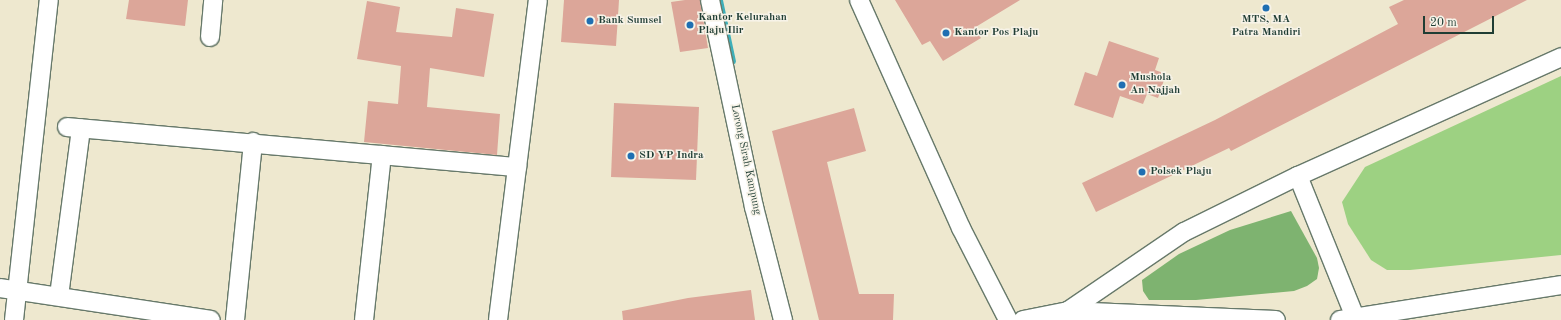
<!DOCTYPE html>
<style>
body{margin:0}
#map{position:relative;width:1561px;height:320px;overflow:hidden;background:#eee8cf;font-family:"Old Standard TT",serif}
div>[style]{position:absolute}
.green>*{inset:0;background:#9dd182}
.forest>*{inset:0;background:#7eb370}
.stream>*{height:7px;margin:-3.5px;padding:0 3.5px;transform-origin:3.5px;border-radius:3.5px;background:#3eafb9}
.building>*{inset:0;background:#dca699}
.roads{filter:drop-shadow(1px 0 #67796a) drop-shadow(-1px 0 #67796a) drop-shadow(0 1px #67796a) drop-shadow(0 -1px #67796a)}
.minor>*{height:18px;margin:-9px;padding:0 9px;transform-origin:9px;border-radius:9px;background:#fff}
.dots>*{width:11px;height:11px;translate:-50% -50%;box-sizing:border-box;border:2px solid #f7f3e8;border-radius:50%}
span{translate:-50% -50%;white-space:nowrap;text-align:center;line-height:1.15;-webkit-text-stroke:3px #f7f3e8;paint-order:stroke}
.poi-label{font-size:11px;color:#1f3d34;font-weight:700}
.left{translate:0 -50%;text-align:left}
.street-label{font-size:11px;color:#1f3d34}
.scale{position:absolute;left:1423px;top:16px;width:71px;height:18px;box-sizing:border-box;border:2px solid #1f3d34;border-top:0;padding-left:5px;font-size:12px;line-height:14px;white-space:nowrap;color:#1f3d34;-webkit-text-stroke:3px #f7f3e8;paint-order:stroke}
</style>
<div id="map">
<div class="green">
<div style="clip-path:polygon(1561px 76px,1561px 255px,1410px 270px,1387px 270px,1371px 260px,1348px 224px,1342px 202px,1365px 167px)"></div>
</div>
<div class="forest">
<div style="clip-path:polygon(1291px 211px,1317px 258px,1319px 268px,1317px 279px,1307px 286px,1294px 291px,1196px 300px,1149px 300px,1143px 291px,1142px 280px,1179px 254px,1230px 230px)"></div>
</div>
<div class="stream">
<div style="left:719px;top:0;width:62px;rotate:78deg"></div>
</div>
<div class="building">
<div style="clip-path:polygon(129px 0,188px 0,185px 26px,126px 19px)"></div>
<div style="clip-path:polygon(564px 0,619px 0,616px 46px,561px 42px)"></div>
<div style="clip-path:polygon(685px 0,700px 0,708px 48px,680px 52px,671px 2px)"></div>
<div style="clip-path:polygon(895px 0,1020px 0,974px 28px,981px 38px,943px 61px,930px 41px,922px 45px)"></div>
<div style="clip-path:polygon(1404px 0,1527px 0,1231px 151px,1229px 148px,1096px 212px,1082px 183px,1215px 120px,1398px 24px,1389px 7px)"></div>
<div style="clip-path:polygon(367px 1px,400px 7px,396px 32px,452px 37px,456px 8px,494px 14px,484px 77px,430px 68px,427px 107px,500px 114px,497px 155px,364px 142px,368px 101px,398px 104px,401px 66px,357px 59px)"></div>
<div style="clip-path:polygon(1109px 41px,1159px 58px,1155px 70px,1166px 74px,1158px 98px,1147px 94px,1143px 104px,1120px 96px,1113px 118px,1074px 105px,1085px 72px,1097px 76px)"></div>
<div style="clip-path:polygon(614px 103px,699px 107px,696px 180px,611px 177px)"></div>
<div style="clip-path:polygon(854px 108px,866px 151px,827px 162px,859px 294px,894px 294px,893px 320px,819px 320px,772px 131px)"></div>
<div style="clip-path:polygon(751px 290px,755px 320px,623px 320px,622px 311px,688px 298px)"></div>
</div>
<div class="roads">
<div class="minor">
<div style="left:710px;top:0;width:212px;rotate:78deg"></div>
<div style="left:754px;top:207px;width:117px;rotate:75.6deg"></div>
<div style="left:859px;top:0;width:250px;rotate:65.9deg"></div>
<div style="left:961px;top:228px;width:103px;rotate:62.9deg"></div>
<div style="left:210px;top:37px;width:37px;rotate:-85deg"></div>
<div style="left:67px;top:127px;width:452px;rotate:5.1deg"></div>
<div style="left:1298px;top:176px;width:152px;rotate:68deg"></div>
<div style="left:0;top:288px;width:213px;rotate:8.6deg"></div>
<div style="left:59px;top:296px;width:169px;rotate:-82.5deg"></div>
<div style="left:1068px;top:311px;width:208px;rotate:2.5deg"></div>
<div style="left:14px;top:320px;width:322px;rotate:-83.8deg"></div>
<div style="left:235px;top:320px;width:179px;rotate:-84.2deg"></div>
<div style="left:364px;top:320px;width:166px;rotate:-83.8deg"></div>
<div style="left:498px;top:320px;width:322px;rotate:-82.9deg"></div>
<div style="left:1023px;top:320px;width:46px;rotate:-11.3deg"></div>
<div style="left:1068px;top:311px;width:140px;rotate:-34.3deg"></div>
<div style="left:1184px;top:232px;width:127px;rotate:-26.2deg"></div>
<div style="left:1298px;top:176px;width:289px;rotate:-24.3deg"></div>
<div style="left:1340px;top:320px;width:224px;rotate:-9deg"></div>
</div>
</div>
<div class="dots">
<div style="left:1266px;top:8px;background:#1f6fb2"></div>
<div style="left:590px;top:21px;background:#1f6fb2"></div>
<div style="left:690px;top:25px;background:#1f6fb2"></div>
<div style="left:946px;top:33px;background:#1f6fb2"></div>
<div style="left:1122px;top:85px;background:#1f6fb2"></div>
<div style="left:631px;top:156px;background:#1f6fb2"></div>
<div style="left:1142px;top:172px;background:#1f6fb2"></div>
</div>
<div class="poi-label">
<span class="left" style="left:698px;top:25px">Kantor Kelurahan<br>Plaju Ilir</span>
<span class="left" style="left:598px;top:21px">Bank Sumsel</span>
<span style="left:1266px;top:27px">MTS, MA<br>Patra Mandiri</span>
<span class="left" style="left:954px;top:33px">Kantor Pos Plaju</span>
<span class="left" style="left:1130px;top:85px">Mushola<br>An Najjah</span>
<span class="left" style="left:639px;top:156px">SD YP Indra</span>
<span class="left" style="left:1150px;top:172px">Polsek Plaju</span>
</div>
<div class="street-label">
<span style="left:745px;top:160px;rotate:78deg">Lorong Sirah Kampung</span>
</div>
<div class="scale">20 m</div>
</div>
